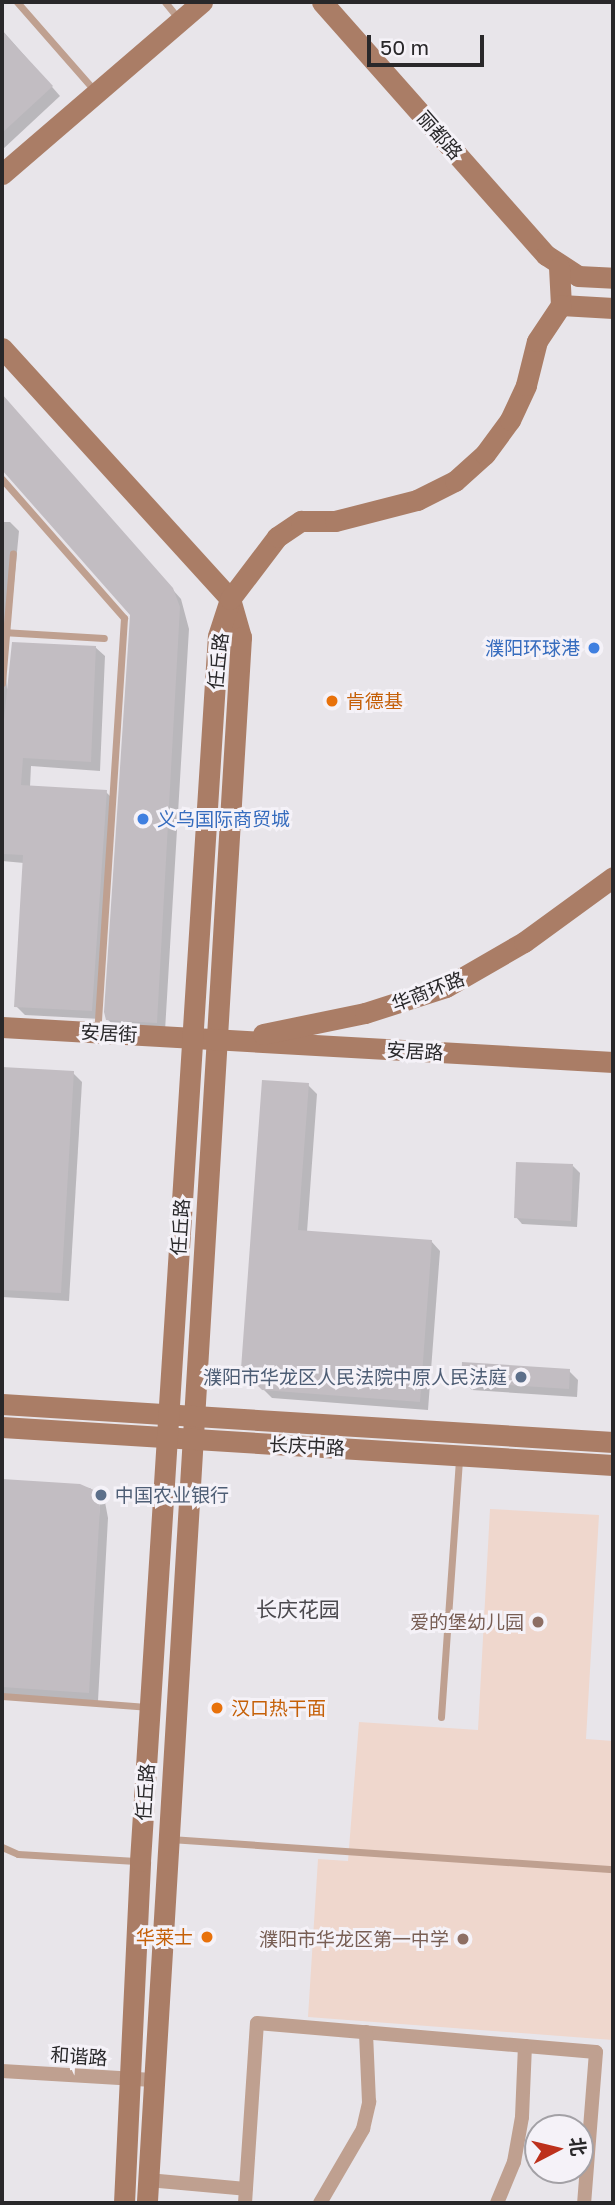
<!DOCTYPE html>
<meta charset="utf-8">
<style>
body{margin:0}
#map{position:relative;width:615px;height:2205px;overflow:hidden;background:#e8e5ea;font-family:"Golos Text","Noto Sans SC",sans-serif}
div>[style]{position:absolute}
.education>*{inset:0;background:#efd7cd}
.shadow>*{inset:0;background:#0003}
.building>*{inset:0;background:#c2bdc2}
.lane>*{height:7px;margin:-3.5px;padding:0 3.5px;transform-origin:3.5px;border-radius:3.5px;background:#bfa090}
.street>*{height:14px;margin:-7px;padding:0 7px;transform-origin:7px;border-radius:7px;background:#bfa090}
.secondary>*{height:21px;margin:-10.5px;padding:0 10.5px;transform-origin:10.5px;border-radius:10.5px;background:#aa7d66}
.dots>*{width:19px;height:19px;translate:-50% -50%;box-sizing:border-box;border:4px solid #f5f2f8;border-radius:50%}
span{translate:-50% -50%;white-space:nowrap;text-align:center;line-height:1.15;-webkit-text-stroke:6px #f5f2f8;paint-order:stroke}
.street-label{font-size:19px;color:#29282a}
.shop-label{font-size:19px;color:#366cbe}
.right{translate:-100% -50%;text-align:right}
.left{translate:0 -50%;text-align:left}
.food-label{font-size:19px;color:#c56008}
.service-label{font-size:19px;color:#4e5e75}
.education-label{font-size:19px;color:#785e54}
.neighbourhood-label{font-size:21px;color:#4b494e}
.frame{position:absolute;inset:0;border:4px solid #29282a;pointer-events:none}
.north{position:absolute;left:524px;top:2114px;width:70px;height:70px;box-sizing:border-box;background:#f5f2f8;border:2px solid #a3a1a6;border-radius:50%;rotate:83deg;font-size:19px;font-weight:700;line-height:28px;text-align:center;color:#29282a}
.north::after{content:'';display:block;margin:auto;width:24px;height:32px;background:#bd311c;clip-path:polygon(50% 0,100% 100%,50% 72%,0 100%)}
.scale{position:absolute;left:367px;top:35px;width:117px;height:32px;box-sizing:border-box;border:4px solid #29282a;border-top:0;padding-left:9px;font-size:21px;line-height:24px;white-space:nowrap;color:#29282a;-webkit-text-stroke:5px #f5f2f8;paint-order:stroke}
</style>
<div id="map">
<div class="education">
<div style="clip-path:polygon(490px 1509px,599px 1515px,586px 1739px,613px 1741px,613px 2040px,308px 2017px,318px 1859px,348px 1861px,359px 1722px,478px 1730px)"></div>
</div>
<div class="shadow">
<div style="clip-path:polygon(2px 30px,60px 96px,2px 150px)"></div>
<div style="clip-path:polygon(2px 396px,181px 599px,189px 629px,165px 1031px,117px 1028px,107px 1019px,131px 614px,2px 467px)"></div>
<div style="clip-path:polygon(2px 522px,10px 522px,19px 531px,9px 635px,4px 640px,7px 689px,95px 647px,105px 656px,100px 771px,31px 766px,30px 787px,106px 792px,115px 801px,101px 1019px,25px 1015px,16px 1006px,24px 863px,2px 861px)"></div>
<div style="clip-path:polygon(2px 1069px,73px 1073px,82px 1082px,69px 1301px,2px 1297px)"></div>
<div style="clip-path:polygon(308px 1085px,317px 1094px,307px 1232px,431px 1241px,440px 1251px,428px 1410px,272px 1398px,242px 1368px)"></div>
<div style="clip-path:polygon(573px 1166px,580px 1173px,577px 1227px,522px 1224px,516px 1217px)"></div>
<div style="clip-path:polygon(569px 1371px,578px 1380px,577px 1397px,472px 1390px,463px 1381px)"></div>
<div style="clip-path:polygon(2px 1482px,90px 1488px,98px 1495px,100px 1516px,99px 1496px,105px 1502px,108px 1518px,98px 1701px,2px 1694px)"></div>
</div>
<div class="building">
<div style="clip-path:polygon(2px 31px,53px 86px,2px 133px)"></div>
<div style="clip-path:polygon(2px 394px,173px 588px,180px 607px,157px 1023px,106px 1020px,104px 1012px,130px 615px,2px 470px)"></div>
<div style="clip-path:polygon(12px 642px,96px 646px,91px 762px,23px 758px,21px 785px,107px 790px,92px 1011px,14px 1007px,23px 855px,2px 854px,2px 739px)"></div>
<div style="clip-path:polygon(2px 1067px,74px 1071px,61px 1293px,2px 1290px)"></div>
<div style="clip-path:polygon(262px 1080px,309px 1083px,298px 1230px,432px 1240px,420px 1402px,262px 1390px,241px 1369px)"></div>
<div style="clip-path:polygon(516px 1162px,573px 1164px,571px 1221px,514px 1218px)"></div>
<div style="clip-path:polygon(462px 1362px,570px 1369px,569px 1389px,461px 1382px)"></div>
<div style="clip-path:polygon(2px 1479px,80px 1484px,96px 1491px,100px 1507px,89px 1693px,2px 1687px)"></div>
</div>
<div class="lane">
<div style="left:17px;top:2px;width:117px;rotate:48.8deg"></div>
<div style="left:165px;top:2px;width:21px;rotate:51deg"></div>
<div style="left:2px;top:479px;width:185px;rotate:48.7deg"></div>
<div style="left:124px;top:618px;width:413px;rotate:93.7deg"></div>
<div style="left:2px;top:632px;width:102px;rotate:3.4deg"></div>
<div style="left:2px;top:683px;width:130px;rotate:-85.2deg"></div>
<div style="left:2px;top:1696px;width:145px;rotate:4.3deg"></div>
<div style="left:441px;top:1717px;width:259px;rotate:-86deg"></div>
<div style="left:170px;top:1839px;width:444px;rotate:3.9deg"></div>
<div style="left:2px;top:1847px;width:17px;rotate:24deg"></div>
<div style="left:18px;top:1854px;width:118px;rotate:3.4deg"></div>
</div>
<div class="street">
<div style="left:2px;top:2071px;width:151px;rotate:3.4deg"></div>
<div style="left:148px;top:2180px;width:98px;rotate:5.2deg"></div>
<div style="left:245px;top:2203px;width:180px;rotate:-86.2deg"></div>
<div style="left:257px;top:2023px;width:340px;rotate:4.9deg"></div>
<div style="left:596px;top:2052px;width:151px;rotate:94.5deg"></div>
<div style="left:320px;top:2203px;width:86px;rotate:-59.8deg"></div>
<div style="left:363px;top:2129px;width:28px;rotate:-77deg"></div>
<div style="left:369px;top:2102px;width:70px;rotate:-92.5deg"></div>
<div style="left:497px;top:2203px;width:44px;rotate:-67.5deg"></div>
<div style="left:514px;top:2162px;width:46px;rotate:-79.9deg"></div>
<div style="left:522px;top:2117px;width:71px;rotate:-87.6deg"></div>
</div>
<div class="secondary">
<div style="left:322px;top:2px;width:338px;rotate:48.5deg"></div>
<div style="left:546px;top:255px;width:38px;rotate:33deg"></div>
<div style="left:578px;top:276px;width:35px;rotate:3deg"></div>
<div style="left:2px;top:174px;width:264px;rotate:-40.7deg"></div>
<div style="left:559px;top:267px;width:38px;rotate:87deg"></div>
<div style="left:561px;top:305px;width:52px;rotate:3.3deg"></div>
<div style="left:2px;top:348px;width:339px;rotate:47.7deg"></div>
<div style="left:230px;top:599px;width:40px;rotate:74deg"></div>
<div style="left:241px;top:637px;width:1569px;rotate:93.44deg"></div>
<div style="left:2px;top:1027px;width:612px;rotate:3.28deg"></div>
<div style="left:263px;top:1034px;width:104px;rotate:-11.6deg"></div>
<div style="left:365px;top:1013px;width:85px;rotate:-17.8deg"></div>
<div style="left:446px;top:987px;width:90px;rotate:-30deg"></div>
<div style="left:524px;top:942px;width:110px;rotate:-36.1deg"></div>
<div style="left:2px;top:1404px;width:612px;rotate:3.56deg"></div>
<div style="left:2px;top:1427px;width:612px;rotate:3.56deg"></div>
<div style="left:124px;top:2203px;width:342px;rotate:-87.3deg"></div>
<div style="left:140px;top:1861px;width:1227px;rotate:-86.36deg"></div>
<div style="left:218px;top:636px;width:39px;rotate:-72deg"></div>
<div style="left:230px;top:599px;width:78px;rotate:-52.8deg"></div>
<div style="left:277px;top:537px;width:29px;rotate:-34deg"></div>
<div style="left:301px;top:521px;width:34px"></div>
<div style="left:335px;top:521px;width:85px;rotate:-14.4deg"></div>
<div style="left:417px;top:500px;width:42px;rotate:-26.6deg"></div>
<div style="left:455px;top:481px;width:40px;rotate:-42deg"></div>
<div style="left:485px;top:454px;width:42px;rotate:-53.7deg"></div>
<div style="left:510px;top:420px;width:38px;rotate:-65deg"></div>
<div style="left:526px;top:385px;width:45px;rotate:-76deg"></div>
<div style="left:537px;top:341px;width:43px;rotate:-56.3deg"></div>
</div>
<div class="dots">
<div style="left:594px;top:648px;background:#3f7fe0"></div>
<div style="left:332px;top:701px;background:#e8710a"></div>
<div style="left:143px;top:819px;background:#3f7fe0"></div>
<div style="left:521px;top:1377px;background:#5c6f8a"></div>
<div style="left:101px;top:1495px;background:#5c6f8a"></div>
<div style="left:538px;top:1622px;background:#8d6e63"></div>
<div style="left:217px;top:1708px;background:#e8710a"></div>
<div style="left:207px;top:1937px;background:#e8710a"></div>
<div style="left:463px;top:1939px;background:#8d6e63"></div>
</div>
<div class="street-label">
<span style="left:440px;top:135px;rotate:49deg">丽都路</span>
<span style="left:218px;top:661px;rotate:-84deg">任丘路</span>
<span style="left:428px;top:991px;rotate:-21deg">华商环路</span>
<span style="left:109px;top:1033px;rotate:3deg">安居街</span>
<span style="left:415px;top:1051px;rotate:3deg">安居路</span>
<span style="left:180px;top:1227px;rotate:-86deg">任丘路</span>
<span style="left:307px;top:1446px;rotate:3deg">长庆中路</span>
<span style="left:145px;top:1792px;rotate:-86deg">任丘路</span>
<span style="left:79px;top:2056px;rotate:4deg">和谐路</span>
</div>
<div class="shop-label">
<span class="right" style="left:580px;top:648px">濮阳环球港</span>
<span class="left" style="left:157px;top:819px">义乌国际商贸城</span>
</div>
<div class="food-label">
<span class="left" style="left:346px;top:701px">肯德基</span>
<span class="left" style="left:231px;top:1708px">汉口热干面</span>
<span class="right" style="left:193px;top:1937px">华莱士</span>
</div>
<div class="service-label">
<span class="right" style="left:507px;top:1377px">濮阳市华龙区人民法院中原人民法庭</span>
<span class="left" style="left:115px;top:1495px">中国农业银行</span>
</div>
<div class="education-label">
<span class="right" style="left:524px;top:1622px">爱的堡幼儿园</span>
<span class="right" style="left:449px;top:1939px">濮阳市华龙区第一中学</span>
</div>
<div class="neighbourhood-label">
<span style="left:298px;top:1609px">长庆花园</span>
</div>
<div class="frame"></div>
<div class="north">北</div>
<div class="scale">50 m</div>
</div>
